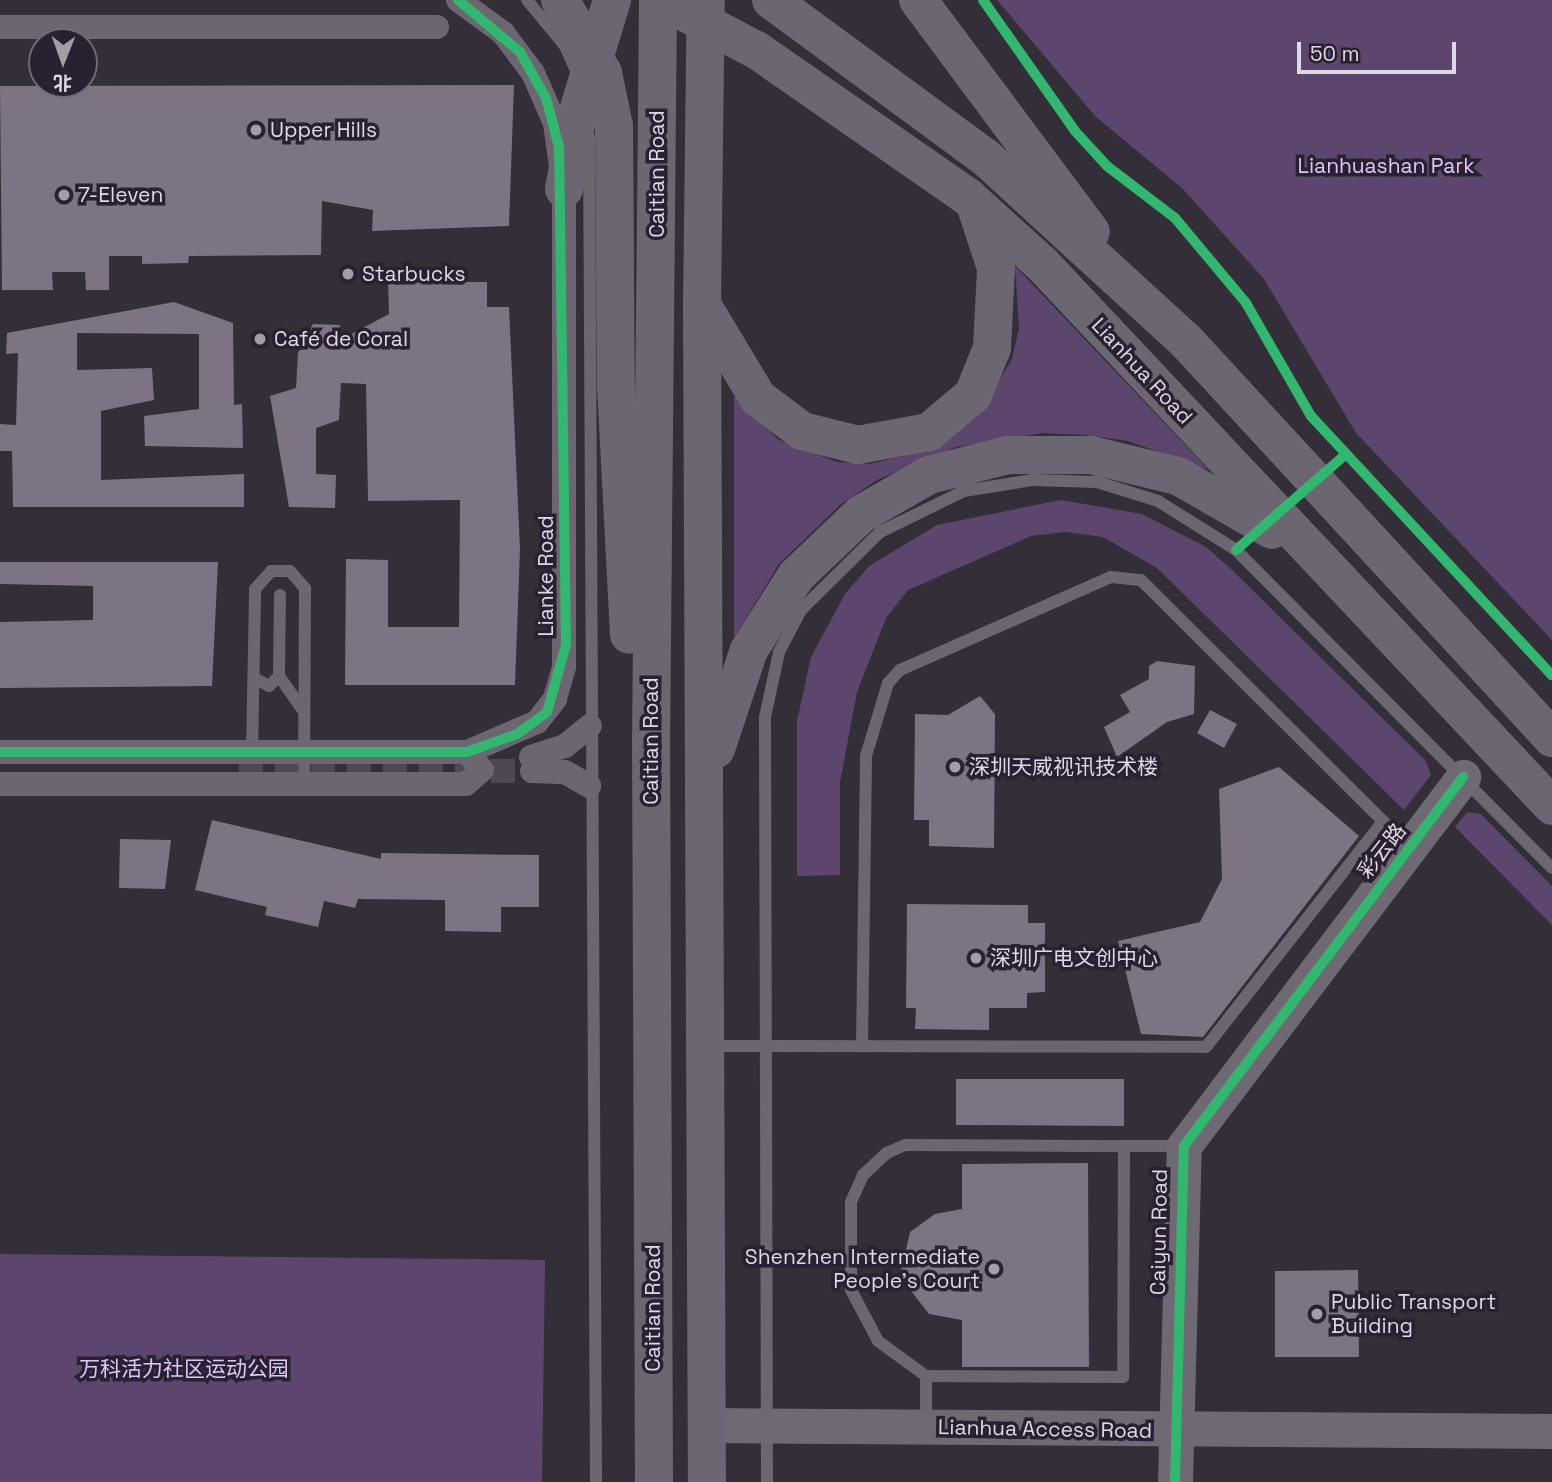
<!DOCTYPE html>
<meta charset="utf-8">
<style>
body{margin:0}
#map{position:relative;width:1552px;height:1482px;overflow:hidden;background:#332e37;font-family:"Space Grotesk","Noto Sans SC",sans-serif}
div>[style]{position:absolute}
.green>*{inset:0;background:#5c466d}
.building>*{inset:0;background:#7c7383}
.street-tunnel>*{height:24px;margin-top:-12px;transform-origin:0;background:repeating-linear-gradient(90deg,#4d4851 0 24px,transparent 0 36px)}
.lane>*{height:12px;margin:-6px;padding:0 6px;transform-origin:6px;border-radius:6px;background:#6b666f}
.street>*{height:24px;margin:-12px;padding:0 12px;transform-origin:12px;border-radius:12px;background:#6b666f}
.secondary>*{height:35px;margin:-17.5px;padding:0 17.5px;transform-origin:17.5px;border-radius:17.5px;background:#6e6973}
.primary>*{height:38px;margin:-19px;padding:0 19px;transform-origin:19px;border-radius:19px;background:#6c6672}
.street-bridge>*{height:24px;margin:-12px;padding:0 12px;transform-origin:12px;border-radius:12px;background:#6b666f}
.primary-bridge>*{height:38px;margin:-19px;padding:0 19px;transform-origin:19px;border-radius:19px;background:#6c6672}
.cycleway>*{height:10px;margin:-5px;padding:0 5px;transform-origin:5px;border-radius:5px;background:#33b770}
.dots>*{width:19px;height:19px;translate:-50% -50%;box-sizing:border-box;border:4px solid #292031;border-radius:50%}
span{translate:-50% -50%;white-space:nowrap;text-align:center;line-height:1.15;-webkit-text-stroke:7px #292031;paint-order:stroke}
.poi-label{font-size:21px;color:#dfd9e5}
.left{translate:0 -50%;text-align:left}
.right{translate:-100% -50%;text-align:right}
.park-label{font-size:21px;color:#e0c5f9}
.street-label{font-size:21px;color:#dfd9e5}
.north{position:absolute;left:28px;top:28px;width:70px;height:70px;box-sizing:border-box;background:#292031;border:2px solid #726a79;border-radius:50%;rotate:181deg;font-size:19px;font-weight:700;line-height:28px;text-align:center;color:#dfd9e5}
.north::after{content:'';display:block;margin:auto;width:24px;height:32px;background:#a39da8;clip-path:polygon(50% 0,100% 100%,50% 72%,0 100%)}
.scale{position:absolute;left:1297px;top:42px;width:159px;height:32px;box-sizing:border-box;border:4px solid #dfd9e5;border-top:0;padding-left:9px;font-size:21px;line-height:24px;white-space:nowrap;color:#dfd9e5;-webkit-text-stroke:5px #292031;paint-order:stroke}
</style>
<div id="map">
<div class="green">
<div style="clip-path:polygon(997px 0,1552px 0,1552px 640px,1356px 433px,1264px 279px,1182px 188px,1096px 117px)"></div>
<div style="clip-path:polygon(1015px 266px,1209px 470px,1128px 441px,1085px 435px,1042px 433px,956px 447px,877px 480px,841px 504px,779px 564px,734px 638px,734px 396px,779px 440px,837px 462px,869px 464px,930px 450px,980px 413px,1012px 359px,1019px 328px)"></div>
<div style="clip-path:polygon(1061px 500px,1142px 514px,1206px 547px,1230px 568px,1426px 761px,1431px 775px,1404px 810px,1157px 568px,1103px 537px,1066px 532px,1031px 536px,908px 590px,886px 618px,857px 692px,840px 782px,840px 875px,797px 876px,797px 721px,811px 657px,845px 594px,869px 566px,937px 525px)"></div>
<div style="clip-path:polygon(1467px 812px,1481px 814px,1552px 886px,1552px 925px,1455px 827px)"></div>
<div style="clip-path:polygon(0 1254px,545px 1260px,542px 1482px,0 1482px)"></div>
</div>
<div class="building">
<div style="clip-path:polygon(514px 85px,509px 226px,372px 231px,373px 210px,322px 201px,321px 255px,189px 256px,188px 263px,142px 264px,142px 256px,109px 256px,109px 290px,86px 290px,85px 272px,52px 272px,53px 290px,2px 290px,0 86px)"></div>
<div style="clip-path:polygon(388px 282px,487px 282px,487px 307px,509px 307px,520px 549px,515px 685px,345px 685px,346px 559px,388px 560px,388px 627px,459px 627px,460px 500px,368px 501px,366px 384px,341px 383px,339px 420px,316px 428px,316px 474px,336px 475px,335px 508px,289px 507px,270px 396px,296px 388px,298px 353px,313px 324px,340px 325px,340px 340px,389px 314px)"></div>
<div style="clip-path:polygon(174px 302px,233px 323px,234px 405px,242px 404px,243px 448px,145px 446px,144px 416px,199px 409px,199px 334px,77px 333px,77px 370px,152px 368px,154px 400px,101px 411px,101px 480px,244px 474px,244px 507px,13px 507px,12px 451px,0 451px,0 424px,16px 425px,18px 353px,6px 354px,7px 333px)"></div>
<div style="clip-path:polygon(0 562px,218px 562px,212px 686px,0 688px,0 622px,93px 620px,93px 586px,0 584px)"></div>
<div style="clip-path:polygon(1157px 661px,1195px 666px,1194px 714px,1167px 722px,1117px 757px,1104px 727px,1130px 712px,1120px 695px,1149px 679px,1149px 666px)"></div>
<div style="clip-path:polygon(980px 696px,995px 714px,994px 848px,929px 846px,929px 820px,914px 820px,915px 714px,948px 715px)"></div>
<div style="clip-path:polygon(1210px 710px,1237px 724px,1224px 748px,1197px 733px)"></div>
<div style="clip-path:polygon(1279px 767px,1359px 836px,1203px 1037px,1141px 1034px,1118px 941px,1200px 922px,1222px 879px,1219px 789px)"></div>
<div style="clip-path:polygon(212px 820px,381px 859px,381px 853px,539px 855px,539px 907px,501px 907px,501px 932px,445px 931px,445px 900px,358px 899px,355px 908px,324px 901px,318px 927px,265px 915px,267px 907px,195px 890px)"></div>
<div style="clip-path:polygon(120px 839px,171px 840px,165px 889px,119px 888px)"></div>
<div style="clip-path:polygon(907px 904px,1028px 905px,1028px 923px,1045px 923px,1045px 992px,1027px 993px,1027px 1008px,989px 1008px,989px 1030px,915px 1029px,916px 1008px,906px 1008px)"></div>
<div style="clip-path:polygon(956px 1079px,1124px 1079px,1124px 1126px,956px 1125px)"></div>
<div style="clip-path:polygon(1088px 1163px,1089px 1367px,962px 1367px,962px 1320px,929px 1314px,900px 1277px,910px 1232px,935px 1214px,962px 1209px,962px 1164px)"></div>
<div style="clip-path:polygon(1358px 1270px,1359px 1357px,1275px 1357px,1275px 1271px)"></div>
</div>
<div class="street-tunnel">
<div style="left:239px;top:772px;width:293px;rotate:-0.2deg"></div>
</div>
<div class="lane">
<div style="left:527px;top:0;width:60px;rotate:50.4deg"></div>
<div style="left:565px;top:46px;width:34px;rotate:66deg"></div>
<div style="left:589px;top:137px;width:1345px;rotate:89.7deg"></div>
<div style="left:279px;top:676px;width:40px;rotate:55.1deg"></div>
<div style="left:254px;top:678px;width:17px;rotate:28deg"></div>
<div style="left:269px;top:686px;width:14px;rotate:-45deg"></div>
<div style="left:279px;top:676px;width:81px;rotate:-89.3deg"></div>
<div style="left:252px;top:752px;width:163px;rotate:-88.9deg"></div>
<div style="left:255px;top:589px;width:24px;rotate:-48deg"></div>
<div style="left:271px;top:571px;width:19px"></div>
<div style="left:290px;top:571px;width:23px;rotate:49deg"></div>
<div style="left:305px;top:588px;width:196px;rotate:90.3deg"></div>
<div style="left:709px;top:1046px;width:497px;rotate:0.1deg"></div>
<div style="left:1206px;top:1047px;width:287px;rotate:-51.9deg"></div>
<div style="left:862px;top:1046px;width:290px;rotate:-89.2deg"></div>
<div style="left:866px;top:756px;width:76px;rotate:-73.2deg"></div>
<div style="left:888px;top:683px;width:18px;rotate:-47deg"></div>
<div style="left:900px;top:670px;width:231px;rotate:-23.8deg"></div>
<div style="left:1111px;top:577px;width:30px;rotate:6deg"></div>
<div style="left:1141px;top:580px;width:375px;rotate:44.9deg"></div>
<div style="left:1124px;top:1146px;width:231px;rotate:90.2deg"></div>
<div style="left:1123px;top:1377px;width:197px;rotate:-179.7deg"></div>
<div style="left:926px;top:1376px;width:59px;rotate:-143.9deg"></div>
<div style="left:878px;top:1341px;width:58px;rotate:-117.9deg"></div>
<div style="left:851px;top:1290px;width:88px;rotate:-90deg"></div>
<div style="left:851px;top:1202px;width:30px;rotate:-66deg"></div>
<div style="left:863px;top:1175px;width:33px;rotate:-43deg"></div>
<div style="left:887px;top:1153px;width:20px;rotate:-24deg"></div>
<div style="left:905px;top:1145px;width:219px;rotate:0.3deg"></div>
<div style="left:1124px;top:1146px;width:58px"></div>
<div style="left:926px;top:1424px;width:48px;rotate:-90deg"></div>
<div style="left:767px;top:1482px;width:765px;rotate:-90.15deg"></div>
<div style="left:765px;top:717px;width:66px;rotate:-77.8deg"></div>
<div style="left:779px;top:652px;width:47px;rotate:-62.4deg"></div>
<div style="left:801px;top:610px;width:111px;rotate:-44.6deg"></div>
<div style="left:880px;top:532px;width:93px;rotate:-26deg"></div>
<div style="left:964px;top:491px;width:70px;rotate:-9.1deg"></div>
<div style="left:1033px;top:480px;width:64px;rotate:1.8deg"></div>
<div style="left:1097px;top:482px;width:64px;rotate:17.3deg"></div>
<div style="left:1158px;top:501px;width:92px;rotate:32.1deg"></div>
<div style="left:1236px;top:550px;width:448px;rotate:45.2deg"></div>
</div>
<div class="street">
<div style="left:0;top:27px;width:437px"></div>
<div style="left:0;top:752px;width:467px"></div>
<div style="left:467px;top:752px;width:23px;rotate:50deg"></div>
<div style="left:482px;top:770px;width:21px;rotate:139deg"></div>
<div style="left:466px;top:784px;width:466px;rotate:180deg"></div>
<div style="left:531px;top:757px;width:36px;rotate:-18deg"></div>
<div style="left:565px;top:746px;width:32px;rotate:-39deg"></div>
<div style="left:532px;top:771px;width:33px;rotate:2deg"></div>
<div style="left:565px;top:772px;width:28px;rotate:30deg"></div>
</div>
<div class="secondary">
<div style="left:707px;top:1425px;width:845px;rotate:0.41deg"></div>
<div style="left:1175px;top:1482px;width:336px;rotate:-88.5deg"></div>
<div style="left:1184px;top:1146px;width:463px;rotate:-52.9deg"></div>
</div>
<div class="primary">
<div style="left:560px;top:0;width:85px;rotate:59.5deg"></div>
<div style="left:603px;top:73px;width:54px;rotate:78.3deg"></div>
<div style="left:614px;top:126px;width:260px;rotate:89.6deg"></div>
<div style="left:616px;top:386px;width:249px;rotate:87deg"></div>
<div style="left:771px;top:0;width:265px;rotate:36.3deg"></div>
<div style="left:985px;top:157px;width:274px;rotate:42.5deg"></div>
<div style="left:1187px;top:342px;width:539px;rotate:47.33deg"></div>
<div style="left:918px;top:0;width:289px;rotate:53.3deg"></div>
<div style="left:680px;top:10px;width:88px;rotate:27.7deg"></div>
<div style="left:758px;top:51px;width:256px;rotate:34.8deg"></div>
<div style="left:968px;top:197px;width:100px;rotate:42.2deg"></div>
<div style="left:1042px;top:264px;width:744px;rotate:46.74deg"></div>
<div style="left:702px;top:306px;width:1176px;rotate:89.76deg"></div>
<div style="left:704px;top:308px;width:105px;rotate:59deg"></div>
<div style="left:758px;top:398px;width:55px;rotate:36.9deg"></div>
<div style="left:802px;top:431px;width:58px;rotate:14deg"></div>
<div style="left:858px;top:445px;width:72px;rotate:-10.4deg"></div>
<div style="left:929px;top:432px;width:57px;rotate:-40.1deg"></div>
<div style="left:973px;top:395px;width:51px;rotate:-68deg"></div>
<div style="left:992px;top:348px;width:80px;rotate:-87.1deg"></div>
<div style="left:996px;top:268px;width:61px;rotate:-108.1deg"></div>
<div style="left:716px;top:749px;width:104px;rotate:-71.6deg"></div>
<div style="left:749px;top:650px;width:88px;rotate:-57.6deg"></div>
<div style="left:796px;top:576px;width:90px;rotate:-43.6deg"></div>
<div style="left:861px;top:514px;width:78px;rotate:-29.8deg"></div>
<div style="left:929px;top:475px;width:81px;rotate:-14.2deg"></div>
<div style="left:1008px;top:455px;width:83px"></div>
<div style="left:1091px;top:455px;width:89px;rotate:13.6deg"></div>
<div style="left:1178px;top:476px;width:108px;rotate:29.9deg"></div>
<div style="left:654px;top:1482px;width:736px;rotate:-90.23deg"></div>
<div style="left:651px;top:746px;width:746px;rotate:-89.46deg"></div>
</div>
<div class="street-bridge">
<div style="left:458px;top:0;width:56px;rotate:36.3deg"></div>
<div style="left:503px;top:33px;width:50px;rotate:53.1deg"></div>
<div style="left:533px;top:73px;width:55px;rotate:66.3deg"></div>
<div style="left:555px;top:123px;width:67px;rotate:82.2deg"></div>
<div style="left:564px;top:189px;width:478px;rotate:90deg"></div>
<div style="left:564px;top:667px;width:33px;rotate:106deg"></div>
<div style="left:555px;top:699px;width:29px;rotate:128deg"></div>
<div style="left:537px;top:722px;width:76px;rotate:156.8deg"></div>
</div>
<div class="primary-bridge">
<div style="left:564px;top:189px;width:82px;rotate:-79.5deg"></div>
<div style="left:579px;top:108px;width:113px;rotate:-73deg"></div>
<div style="left:702px;top:306px;width:306px;rotate:-89.3deg"></div>
</div>
<div class="cycleway">
<div style="left:983px;top:0;width:160px;rotate:54.9deg"></div>
<div style="left:1075px;top:131px;width:47px;rotate:47.6deg"></div>
<div style="left:1107px;top:166px;width:86px;rotate:37.4deg"></div>
<div style="left:1175px;top:218px;width:111px;rotate:50.1deg"></div>
<div style="left:1246px;top:303px;width:130px;rotate:60.1deg"></div>
<div style="left:1311px;top:416px;width:354px;rotate:47.1deg"></div>
<div style="left:1236px;top:550px;width:146px;rotate:-41.1deg"></div>
<div style="left:0;top:752px;width:467px"></div>
<div style="left:467px;top:752px;width:53px;rotate:-19.8deg"></div>
<div style="left:517px;top:734px;width:37px;rotate:-36deg"></div>
<div style="left:547px;top:712px;width:70px;rotate:-74.2deg"></div>
<div style="left:566px;top:645px;width:498px;rotate:-90.8deg"></div>
<div style="left:559px;top:147px;width:51px;rotate:-104.9deg"></div>
<div style="left:546px;top:98px;width:53px;rotate:-119.5deg"></div>
<div style="left:520px;top:52px;width:81px;rotate:-140deg"></div>
<div style="left:1175px;top:1482px;width:336px;rotate:-88.5deg"></div>
<div style="left:1184px;top:1146px;width:463px;rotate:-52.9deg"></div>
</div>
<div class="dots">
<div style="left:256px;top:130px;background:#a39da8"></div>
<div style="left:64px;top:195px;background:#a39da8"></div>
<div style="left:348px;top:274px;background:#a39da8"></div>
<div style="left:260px;top:339px;background:#a39da8"></div>
<div style="left:955px;top:767px;background:#a39da8"></div>
<div style="left:976px;top:958px;background:#a39da8"></div>
<div style="left:994px;top:1269px;background:#a39da8"></div>
<div style="left:1317px;top:1314px;background:#a39da8"></div>
</div>
<div class="poi-label">
<span class="left" style="left:270px;top:130px">Upper Hills</span>
<span class="left" style="left:78px;top:195px">7-Eleven</span>
<span class="left" style="left:362px;top:274px">Starbucks</span>
<span class="left" style="left:274px;top:339px">Café de Coral</span>
<span class="left" style="left:969px;top:767px">深圳天威视讯技术楼</span>
<span class="left" style="left:990px;top:958px">深圳广电文创中心</span>
<span class="right" style="left:980px;top:1269px">Shenzhen Intermediate<br>People's Court</span>
<span class="left" style="left:1331px;top:1314px">Public Transport<br>Building</span>
</div>
<div class="park-label">
<span style="left:1386px;top:166px">Lianhuashan Park</span>
<span style="left:184px;top:1369px">万科活力社区运动公园</span>
</div>
<div class="street-label">
<span style="left:657px;top:174px;rotate:-90deg">Caitian Road</span>
<span style="left:1142px;top:371px;rotate:47deg">Lianhua Road</span>
<span style="left:546px;top:576px;rotate:-90deg">Lianke Road</span>
<span style="left:651px;top:741px;rotate:-90deg">Caitian Road</span>
<span style="left:1382px;top:851px;rotate:-52deg">彩云路</span>
<span style="left:1159px;top:1232px;rotate:-89deg">Caiyun Road</span>
<span style="left:653px;top:1308px;rotate:-90deg">Caitian Road</span>
<span style="left:1045px;top:1429px;rotate:1deg">Lianhua Access Road</span>
</div>
<div class="north">北</div>
<div class="scale">50 m</div>
</div>
